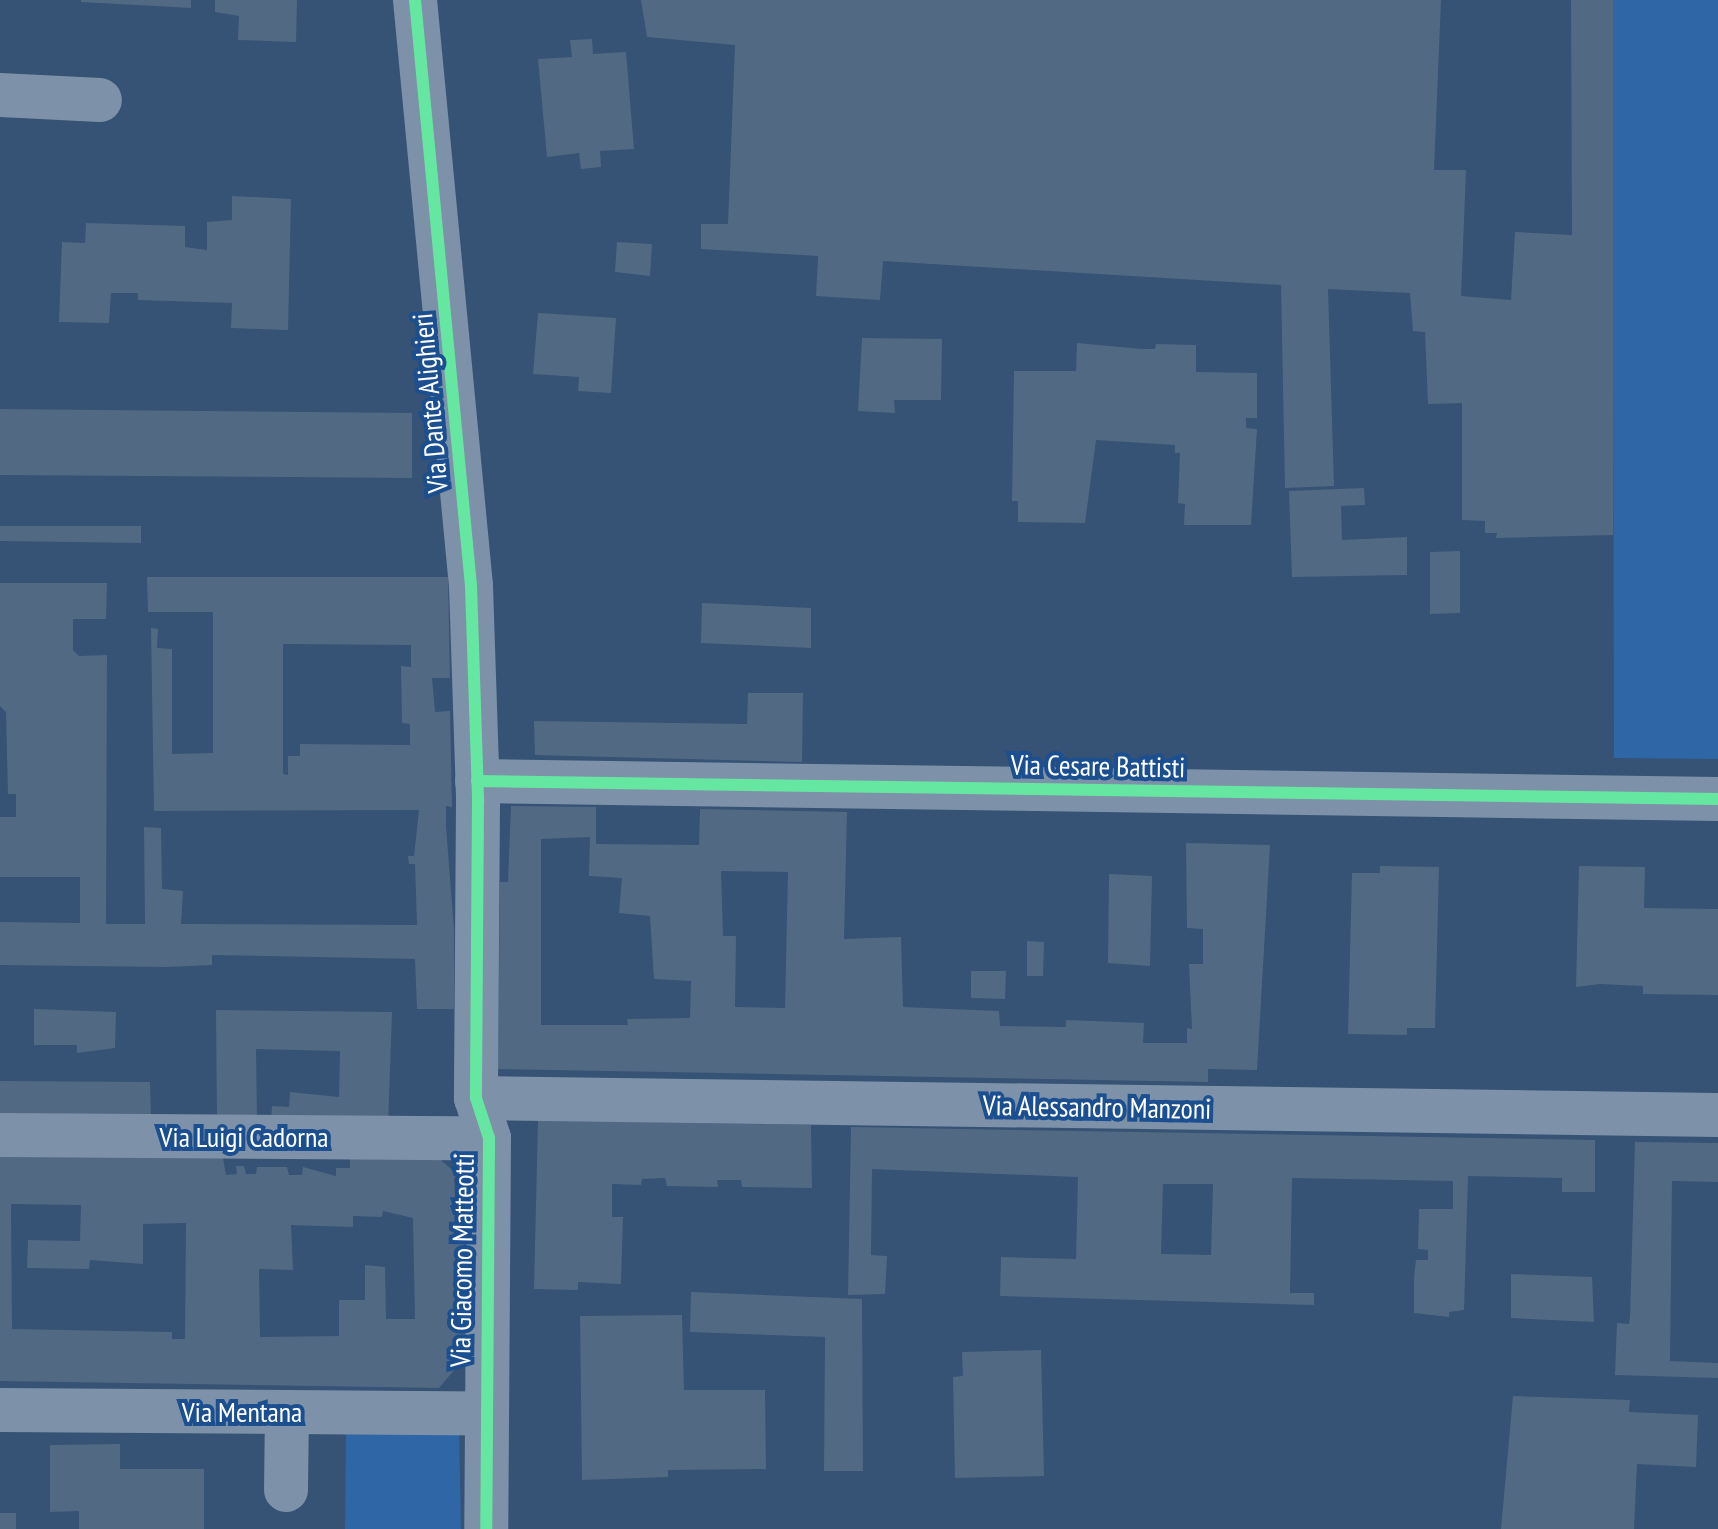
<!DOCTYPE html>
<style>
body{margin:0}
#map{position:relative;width:1718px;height:1529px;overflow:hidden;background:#365274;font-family:"PT Sans Narrow",sans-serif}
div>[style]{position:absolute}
.green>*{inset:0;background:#2f66a5}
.building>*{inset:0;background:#526984}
.minor>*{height:44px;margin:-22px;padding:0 22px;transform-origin:22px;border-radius:22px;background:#7d92a8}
.cycleway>*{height:12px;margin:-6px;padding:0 6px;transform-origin:6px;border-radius:6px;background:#66e7a1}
span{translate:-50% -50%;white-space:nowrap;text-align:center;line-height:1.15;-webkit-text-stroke:8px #1b4f8f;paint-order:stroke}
.street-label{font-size:28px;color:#fff}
</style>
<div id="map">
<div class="green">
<div style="clip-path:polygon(1612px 0,1718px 0,1718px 759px,1614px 758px)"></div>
<div style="clip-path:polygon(346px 1424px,459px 1425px,461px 1529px,345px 1529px)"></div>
</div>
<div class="building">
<div style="clip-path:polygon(81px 0,191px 0,191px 8px,81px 2px)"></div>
<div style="clip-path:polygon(215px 0,297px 0,296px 42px,238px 40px,239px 16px,215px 12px)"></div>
<div style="clip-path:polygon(641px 0,1441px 0,1434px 170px,1466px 170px,1461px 296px,1511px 300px,1515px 232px,1572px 235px,1571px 0,1613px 0,1613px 535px,1496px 538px,1497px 533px,1485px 533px,1485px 521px,1462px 520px,1462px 403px,1428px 404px,1425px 332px,1413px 331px,1410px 293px,1328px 289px,1334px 486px,1285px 488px,1281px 285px,883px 261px,880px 300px,816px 296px,818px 256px,701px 249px,701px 224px,728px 224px,735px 45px,647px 37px)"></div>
<div style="clip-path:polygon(592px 39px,593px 54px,626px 52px,634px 149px,600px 151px,601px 167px,581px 169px,579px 153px,547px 157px,538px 59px,572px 57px,570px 40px)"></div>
<div style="clip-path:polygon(232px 196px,291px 199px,288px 330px,231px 328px,232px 303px,138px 300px,138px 293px,111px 293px,109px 323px,59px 322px,62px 242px,85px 243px,86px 223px,185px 226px,185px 247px,207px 250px,207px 222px,232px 220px)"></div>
<div style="clip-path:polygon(617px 242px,652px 244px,650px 276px,615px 272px)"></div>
<div style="clip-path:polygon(538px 313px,616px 318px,611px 393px,578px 391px,579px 377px,533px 374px)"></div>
<div style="clip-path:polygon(862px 338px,942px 339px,941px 400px,894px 400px,895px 413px,858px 411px)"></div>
<div style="clip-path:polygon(1077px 343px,1142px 349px,1155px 349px,1156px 344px,1196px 345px,1196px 372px,1257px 373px,1257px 418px,1246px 418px,1246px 428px,1257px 429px,1251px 525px,1184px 525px,1185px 504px,1178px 503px,1180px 453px,1175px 453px,1175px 445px,1096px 440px,1085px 523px,1018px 522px,1018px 501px,1012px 501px,1014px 371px,1076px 371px)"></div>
<div style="clip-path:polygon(0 409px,412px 413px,412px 478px,0 475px)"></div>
<div style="clip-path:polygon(1364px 488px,1365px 505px,1341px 506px,1342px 540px,1407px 537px,1407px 575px,1292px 577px,1289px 491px)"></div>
<div style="clip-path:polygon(0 526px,141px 526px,141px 543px,0 541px)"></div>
<div style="clip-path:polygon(1460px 551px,1460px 613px,1430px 614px,1430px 552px)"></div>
<div style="clip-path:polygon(evenodd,147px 577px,448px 577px,450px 678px,432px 678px,435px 712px,450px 711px,452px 807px,446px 806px,446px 826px,454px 930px,454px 1009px,417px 1009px,415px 959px,212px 955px,212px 965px,167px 967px,0 965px,0 922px,80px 923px,80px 877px,0 877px,0 817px,16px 817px,16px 794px,8px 794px,6px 712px,0 706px,0 583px,107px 583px,106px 619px,73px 619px,73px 650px,79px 656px,107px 655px,106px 924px,145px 924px,144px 827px,161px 828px,162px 889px,183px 891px,181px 924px,417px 925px,415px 864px,409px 864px,408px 856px,414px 856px,419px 810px,154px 811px,151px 628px,158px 629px,157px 648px,172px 649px,172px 754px,213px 753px,213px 612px,148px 612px,147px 577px,283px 644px,411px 645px,411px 667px,401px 666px,402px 723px,410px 724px,410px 745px,300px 744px,300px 756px,288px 756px,288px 775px,283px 774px,283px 644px)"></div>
<div style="clip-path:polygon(702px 603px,811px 608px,811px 648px,701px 643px)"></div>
<div style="clip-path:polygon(748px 693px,803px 693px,802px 762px,535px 755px,534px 721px,747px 724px)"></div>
<div style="clip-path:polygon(evenodd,511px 806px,596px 807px,596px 844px,699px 845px,700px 809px,847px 812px,844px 939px,901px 937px,903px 1007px,999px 1011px,1000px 1026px,1066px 1027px,1066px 1020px,1144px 1023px,1143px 1043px,1187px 1043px,1187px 1028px,1192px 1029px,1189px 964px,1203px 964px,1203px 929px,1187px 928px,1186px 843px,1270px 845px,1257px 1070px,1208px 1069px,1208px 1082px,498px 1069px,500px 882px,508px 882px,511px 806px,590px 837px,589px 876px,622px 878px,619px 913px,650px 916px,654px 979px,691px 981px,690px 1018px,627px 1019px,628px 1025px,541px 1025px,541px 839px,590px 837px,511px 806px,721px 871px,788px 872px,785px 1008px,735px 1007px,736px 936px,723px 936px,721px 871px)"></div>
<div style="clip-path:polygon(1380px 866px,1439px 867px,1435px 1028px,1407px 1028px,1407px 1035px,1348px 1034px,1352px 873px,1380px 873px)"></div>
<div style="clip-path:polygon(1579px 866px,1645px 867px,1644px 908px,1718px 909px,1718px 995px,1643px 994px,1643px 986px,1600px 984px,1576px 987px)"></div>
<div style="clip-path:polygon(1109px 874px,1152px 876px,1150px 966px,1108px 963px)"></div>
<div style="clip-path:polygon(1027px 941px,1044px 942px,1043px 976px,1027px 976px)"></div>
<div style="clip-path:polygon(971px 971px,1006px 971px,1005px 999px,971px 998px)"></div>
<div style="clip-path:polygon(34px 1009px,116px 1012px,115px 1048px,77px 1053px,77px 1045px,34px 1045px)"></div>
<div style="clip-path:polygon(216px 1010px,392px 1012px,388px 1127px,271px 1122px,272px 1106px,289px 1107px,290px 1092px,339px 1097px,340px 1051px,256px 1049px,257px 1122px,217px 1123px)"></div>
<div style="clip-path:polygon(0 1081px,150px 1082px,151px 1119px,0 1119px)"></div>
<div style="clip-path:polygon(538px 1120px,811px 1125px,812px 1188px,742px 1187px,741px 1180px,717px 1180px,718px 1187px,667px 1186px,665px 1178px,642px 1179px,641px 1185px,612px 1184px,612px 1217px,623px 1217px,621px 1284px,578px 1282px,578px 1290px,534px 1289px)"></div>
<div style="clip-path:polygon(evenodd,851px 1127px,1595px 1140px,1595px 1192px,1562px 1192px,1562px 1178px,1468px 1176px,1464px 1310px,1449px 1312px,1449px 1317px,1414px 1313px,1414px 1278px,1416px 1260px,1428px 1260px,1428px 1250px,1418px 1249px,1419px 1209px,1453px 1209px,1453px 1181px,1292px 1178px,1290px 1293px,1314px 1293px,1314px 1305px,1000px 1296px,1001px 1257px,1076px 1259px,1078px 1177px,872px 1169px,871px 1255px,887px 1256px,885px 1294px,848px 1295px,851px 1127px,1163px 1184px,1213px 1184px,1211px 1255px,1161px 1254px,1163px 1184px)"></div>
<div style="clip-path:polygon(1635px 1142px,1718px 1143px,1718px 1182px,1672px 1181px,1670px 1361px,1718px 1363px,1718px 1378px,1615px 1375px,1617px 1323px,1629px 1324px,1630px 1317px)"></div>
<div style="clip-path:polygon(evenodd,0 1151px,222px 1153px,226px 1175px,237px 1174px,236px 1166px,244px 1166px,246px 1174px,256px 1174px,257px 1167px,287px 1167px,289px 1175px,302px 1175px,303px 1167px,336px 1176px,336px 1168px,350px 1168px,350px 1154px,436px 1156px,458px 1175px,454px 1179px,457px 1220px,464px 1220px,466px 1356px,439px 1388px,0 1381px,0 1151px,11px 1204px,81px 1205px,80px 1241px,28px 1240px,27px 1268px,89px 1269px,90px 1260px,143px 1264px,143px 1224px,186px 1223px,185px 1339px,172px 1339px,172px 1332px,12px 1329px,11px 1204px,0 1151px,383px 1211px,413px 1218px,415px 1319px,386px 1319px,385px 1267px,365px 1265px,365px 1300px,339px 1300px,339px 1336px,260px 1337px,259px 1269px,293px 1270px,291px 1225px,353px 1227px,353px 1216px,382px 1217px,383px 1211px)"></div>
<div style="clip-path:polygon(1511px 1274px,1592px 1277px,1594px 1322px,1511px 1318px)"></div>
<div style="clip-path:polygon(691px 1292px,862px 1299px,863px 1471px,824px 1471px,825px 1337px,690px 1332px)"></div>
<div style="clip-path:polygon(682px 1315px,684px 1390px,765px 1390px,766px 1469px,668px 1470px,668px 1477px,582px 1480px,580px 1316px)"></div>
<div style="clip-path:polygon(1041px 1350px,1044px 1476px,955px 1478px,953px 1377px,963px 1376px,962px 1352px)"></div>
<div style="clip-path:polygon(1513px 1396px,1630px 1400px,1629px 1412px,1698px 1415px,1696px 1467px,1637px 1464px,1634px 1529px,1501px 1529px)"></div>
<div style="clip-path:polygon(120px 1444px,120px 1469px,204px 1469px,204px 1529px,79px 1529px,79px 1511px,50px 1512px,50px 1445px)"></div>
<div style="clip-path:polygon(0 1513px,16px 1513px,16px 1529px,0 1529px)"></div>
</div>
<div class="minor">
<div style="left:415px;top:0;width:589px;rotate:84.54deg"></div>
<div style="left:471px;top:586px;width:216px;rotate:88.1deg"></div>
<div style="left:478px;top:802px;width:296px;rotate:90.4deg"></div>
<div style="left:476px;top:1098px;width:42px;rotate:72deg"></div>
<div style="left:489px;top:1138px;width:391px;rotate:90.4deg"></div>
<div style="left:0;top:95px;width:100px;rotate:2.9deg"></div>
<div style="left:477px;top:781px;width:1241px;rotate:0.83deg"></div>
<div style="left:476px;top:1098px;width:1242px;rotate:0.78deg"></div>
<div style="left:0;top:1135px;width:489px;rotate:0.4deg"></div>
<div style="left:0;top:1410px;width:484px;rotate:0.4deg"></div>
<div style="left:286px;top:1490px;width:78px;rotate:-89.3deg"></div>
</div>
<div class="cycleway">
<div style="left:415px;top:0;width:589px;rotate:84.54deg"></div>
<div style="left:471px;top:586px;width:216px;rotate:88.1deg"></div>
<div style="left:478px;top:802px;width:296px;rotate:90.4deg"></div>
<div style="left:476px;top:1098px;width:42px;rotate:72deg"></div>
<div style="left:489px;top:1138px;width:391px;rotate:90.4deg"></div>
<div style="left:477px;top:781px;width:1241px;rotate:0.83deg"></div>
</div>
<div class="street-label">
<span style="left:430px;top:403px;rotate:-95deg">Via Dante Alighieri</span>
<span style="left:1098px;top:766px;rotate:1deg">Via Cesare Battisti</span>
<span style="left:1097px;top:1107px;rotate:1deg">Via Alessandro Manzoni</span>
<span style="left:244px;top:1137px">Via Luigi Cadorna</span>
<span style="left:462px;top:1260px;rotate:-89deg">Via Giacomo Matteotti</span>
<span style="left:242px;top:1412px">Via Mentana</span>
</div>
</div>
